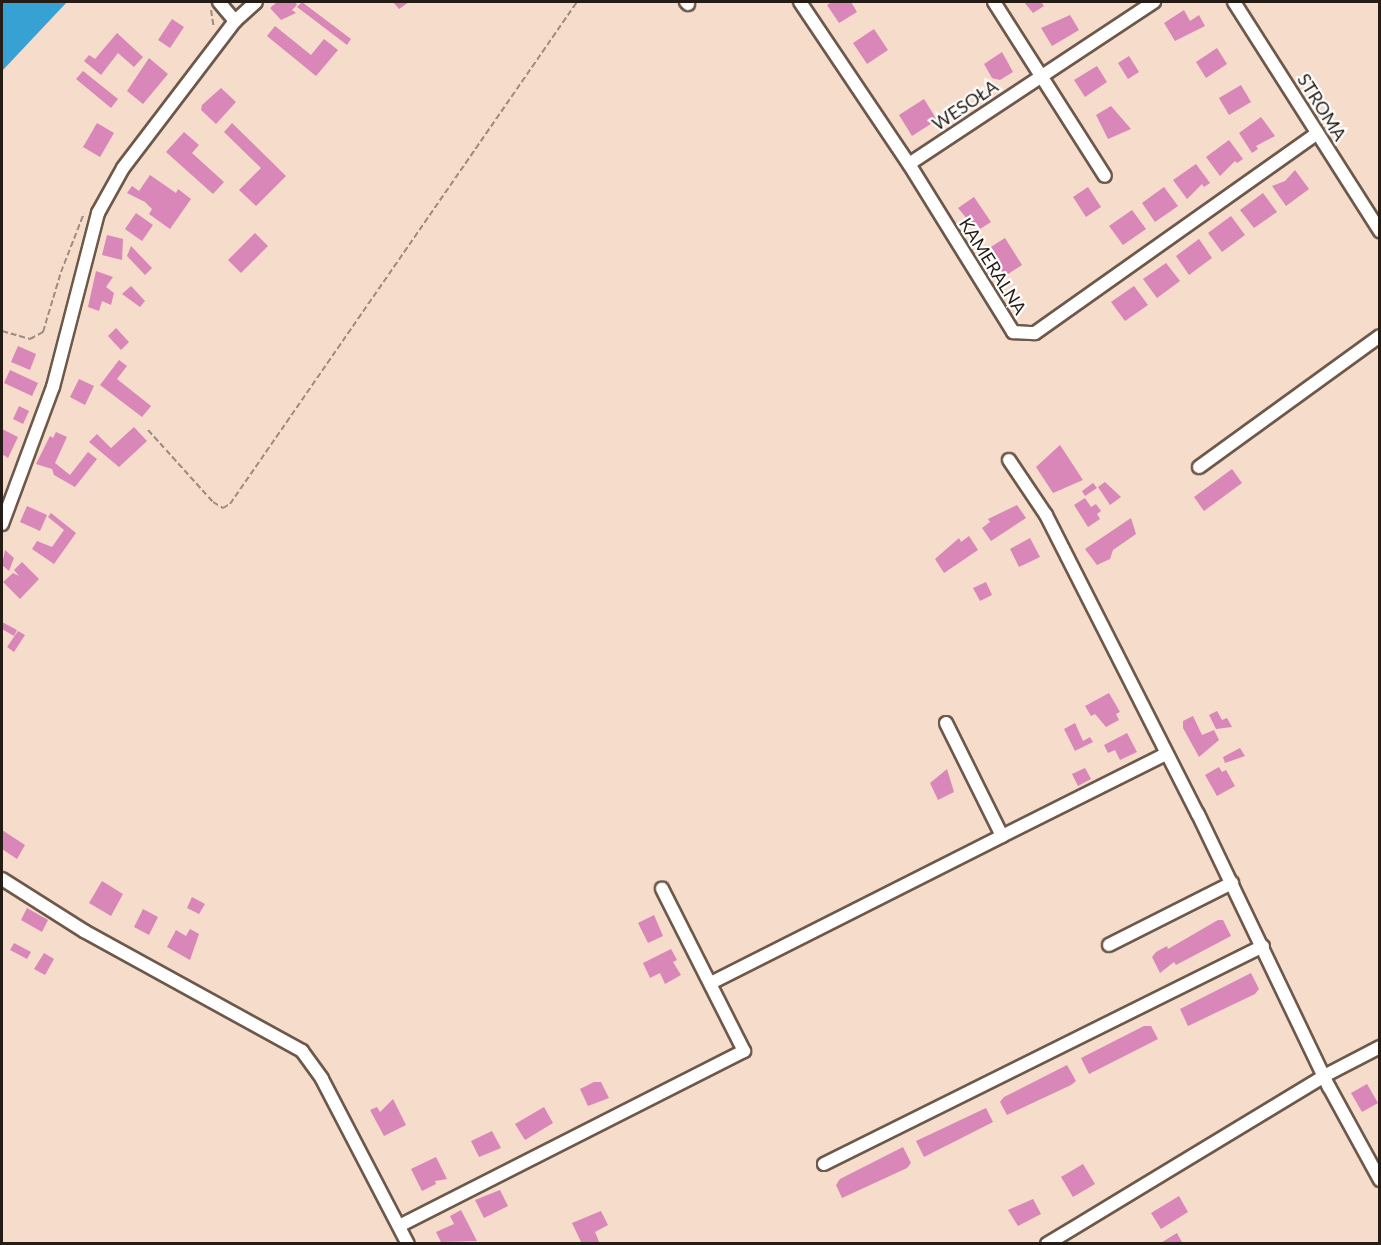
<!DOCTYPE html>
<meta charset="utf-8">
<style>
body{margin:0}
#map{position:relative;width:1381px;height:1245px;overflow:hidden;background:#f5dccb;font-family:Lato,sans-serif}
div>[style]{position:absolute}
.water>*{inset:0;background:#36a1d2}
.building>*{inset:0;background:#d986b8}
.path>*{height:2px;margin-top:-1px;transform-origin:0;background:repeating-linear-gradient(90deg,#9e8c80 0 6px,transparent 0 9px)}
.roads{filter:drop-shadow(2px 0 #6d584a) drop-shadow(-2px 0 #6d584a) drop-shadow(0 2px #6d584a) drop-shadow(0 -2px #6d584a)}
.minor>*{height:12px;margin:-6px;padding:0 6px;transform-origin:6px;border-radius:6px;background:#fff}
span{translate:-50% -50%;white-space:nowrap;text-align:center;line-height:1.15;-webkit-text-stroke:4.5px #fff;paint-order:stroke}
.street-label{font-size:18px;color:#251c16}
.frame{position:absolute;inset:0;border:3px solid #251c16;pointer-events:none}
</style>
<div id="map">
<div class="water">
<div style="clip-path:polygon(2px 2px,67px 2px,2px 71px)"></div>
</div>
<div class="building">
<div style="clip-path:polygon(277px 2px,295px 2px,297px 5px,292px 10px,296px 13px,281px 20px,270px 8px)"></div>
<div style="clip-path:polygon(302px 2px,351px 39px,347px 45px,297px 7px)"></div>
<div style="clip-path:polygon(393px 2px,409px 2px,399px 9px)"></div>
<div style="clip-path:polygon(832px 2px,851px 2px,857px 12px,839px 23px,827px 5px)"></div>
<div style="clip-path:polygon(1024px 2px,1041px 2px,1044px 6px,1033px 13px)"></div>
<div style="clip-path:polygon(1184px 10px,1190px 21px,1199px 15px,1205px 26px,1175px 41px,1164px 23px)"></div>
<div style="clip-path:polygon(1070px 15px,1079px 30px,1052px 46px,1041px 28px)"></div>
<div style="clip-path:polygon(172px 19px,184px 27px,170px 48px,158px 40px)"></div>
<div style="clip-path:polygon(275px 26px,311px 55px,324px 39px,338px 50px,316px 76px,267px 36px)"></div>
<div style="clip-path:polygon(874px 29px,888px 50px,867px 64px,853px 43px)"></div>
<div style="clip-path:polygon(117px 33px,143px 57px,134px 67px,118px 53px,101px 75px,84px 61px,89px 55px,95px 59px)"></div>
<div style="clip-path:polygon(1217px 48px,1227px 64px,1206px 78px,1196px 62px)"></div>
<div style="clip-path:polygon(1002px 52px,1013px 72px,1000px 80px,992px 78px,984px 64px)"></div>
<div style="clip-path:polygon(1129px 56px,1139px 72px,1128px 79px,1118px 63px)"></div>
<div style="clip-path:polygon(149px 58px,168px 74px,143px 104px,127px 91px)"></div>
<div style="clip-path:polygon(1097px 66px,1107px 82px,1085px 97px,1074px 80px)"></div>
<div style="clip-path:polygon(83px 71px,118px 99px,111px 108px,76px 79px)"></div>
<div style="clip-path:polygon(1241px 85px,1251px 102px,1229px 115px,1219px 98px)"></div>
<div style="clip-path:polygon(221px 88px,236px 102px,216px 124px,201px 110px,202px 105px)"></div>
<div style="clip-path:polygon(924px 99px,937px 120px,912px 136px,899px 115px)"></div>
<div style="clip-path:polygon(1111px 106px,1131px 129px,1108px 139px,1096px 115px)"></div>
<div style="clip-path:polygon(1261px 117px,1275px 136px,1256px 146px,1258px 149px,1252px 153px,1239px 133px)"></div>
<div style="clip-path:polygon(97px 123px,114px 133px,100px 157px,83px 147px)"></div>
<div style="clip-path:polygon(232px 123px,286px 176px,256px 206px,239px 190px,261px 168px,224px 132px)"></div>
<div style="clip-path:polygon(184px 132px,199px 145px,192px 153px,224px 182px,213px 194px,166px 152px)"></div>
<div style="clip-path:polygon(1229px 140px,1243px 159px,1237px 163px,1235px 161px,1220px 176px,1206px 157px)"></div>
<div style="clip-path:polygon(1196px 164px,1210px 183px,1204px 187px,1202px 184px,1187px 199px,1173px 180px)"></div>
<div style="clip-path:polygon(1295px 170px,1309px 189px,1286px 206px,1272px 186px,1285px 181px)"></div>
<div style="clip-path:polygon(150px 175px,176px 193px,178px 189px,191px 199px,170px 229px,149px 214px,152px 209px,145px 202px,127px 193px,132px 186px,139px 191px)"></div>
<div style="clip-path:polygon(1088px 187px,1101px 207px,1086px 217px,1073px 197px)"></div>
<div style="clip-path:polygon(1164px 187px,1178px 206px,1155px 222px,1142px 203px)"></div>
<div style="clip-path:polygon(1263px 193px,1277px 212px,1254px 228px,1240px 210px)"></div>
<div style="clip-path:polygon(974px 197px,991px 222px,977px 231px,958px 208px)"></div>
<div style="clip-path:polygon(1132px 210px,1146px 229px,1123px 245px,1109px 226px)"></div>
<div style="clip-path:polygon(136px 213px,153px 225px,142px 241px,125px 229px)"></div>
<div style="clip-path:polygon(1231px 216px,1245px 235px,1222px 252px,1208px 233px)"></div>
<div style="clip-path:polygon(255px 233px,268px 246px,241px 273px,228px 260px)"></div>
<div style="clip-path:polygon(107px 235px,123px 239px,122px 260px,102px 255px)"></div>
<div style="clip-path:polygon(1005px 238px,1022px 265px,1005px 276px,986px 250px)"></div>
<div style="clip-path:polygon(1199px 239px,1212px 258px,1189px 275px,1176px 256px)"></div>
<div style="clip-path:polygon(131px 246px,152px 268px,145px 275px,127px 256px)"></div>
<div style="clip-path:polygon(1166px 263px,1180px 281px,1157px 298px,1143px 279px)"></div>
<div style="clip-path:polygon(96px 271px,113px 277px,106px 287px,114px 293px,111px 305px,102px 301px,99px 311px,88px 307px)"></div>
<div style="clip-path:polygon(131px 286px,145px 301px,140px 307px,122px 294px)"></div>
<div style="clip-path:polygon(1134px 286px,1148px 305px,1125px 321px,1111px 302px)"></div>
<div style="clip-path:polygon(116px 328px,129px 342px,121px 350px,108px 336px)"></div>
<div style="clip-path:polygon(18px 346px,36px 354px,30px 370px,11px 362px)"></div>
<div style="clip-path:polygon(119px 360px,127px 366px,117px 379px,151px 406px,142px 417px,100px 385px)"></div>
<div style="clip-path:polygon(10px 370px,38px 383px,32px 396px,4px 383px)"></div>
<div style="clip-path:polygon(79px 379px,94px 386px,85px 405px,70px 397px)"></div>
<div style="clip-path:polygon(19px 406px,29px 411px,23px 424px,13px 419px)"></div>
<div style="clip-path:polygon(134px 427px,147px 441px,119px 467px,89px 442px,97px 434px,111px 448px)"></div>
<div style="clip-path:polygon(2px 429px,18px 437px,8px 458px,2px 454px)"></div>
<div style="clip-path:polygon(56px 432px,67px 437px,55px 463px,70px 475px,88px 452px,97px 459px,75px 487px,54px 475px,52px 469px,36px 464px,50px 436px,53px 438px)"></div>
<div style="clip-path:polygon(1060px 445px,1083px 480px,1053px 493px,1036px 467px)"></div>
<div style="clip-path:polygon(1232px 469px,1242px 483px,1204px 511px,1194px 497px)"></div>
<div style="clip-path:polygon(1105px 482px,1121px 497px,1110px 505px,1098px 487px)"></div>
<div style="clip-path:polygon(1093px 483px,1097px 488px,1085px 496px,1082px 491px)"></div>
<div style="clip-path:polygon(1085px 498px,1091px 507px,1096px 504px,1101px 511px,1097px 514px,1100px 519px,1088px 527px,1074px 505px)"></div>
<div style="clip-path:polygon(1017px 505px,1026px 518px,991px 541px,982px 528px,990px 522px,988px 519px)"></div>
<div style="clip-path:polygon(27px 506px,47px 515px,40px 531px,20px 522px)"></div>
<div style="clip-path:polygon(51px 513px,76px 533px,54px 564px,32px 549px,37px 541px,52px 547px,64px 530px,48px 517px)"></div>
<div style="clip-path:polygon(1131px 518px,1136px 534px,1113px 550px,1110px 559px,1097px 565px,1085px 549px)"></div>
<div style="clip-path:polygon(969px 536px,978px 550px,944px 573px,935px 559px,959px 538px,961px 542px)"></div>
<div style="clip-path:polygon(1030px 538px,1040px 557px,1019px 567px,1010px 549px)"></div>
<div style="clip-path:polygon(5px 550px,14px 558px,9px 571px,2px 565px)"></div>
<div style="clip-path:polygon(22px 562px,39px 579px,20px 599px,3px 582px,13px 573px,19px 576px,14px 570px)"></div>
<div style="clip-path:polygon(986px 582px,992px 595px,980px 601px,973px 588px)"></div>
<div style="clip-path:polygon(2px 622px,17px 630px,14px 636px,2px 629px)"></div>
<div style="clip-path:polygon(18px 631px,25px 635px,14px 652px,7px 647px)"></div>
<div style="clip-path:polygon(1109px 693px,1120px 712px,1116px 714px,1119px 720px,1106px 727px,1095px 714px,1091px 716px,1085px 706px)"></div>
<div style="clip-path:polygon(1217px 711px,1222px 720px,1227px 718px,1232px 727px,1216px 729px,1209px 715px)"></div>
<div style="clip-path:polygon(1193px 716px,1202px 735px,1214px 730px,1219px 740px,1199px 757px,1183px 728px,1183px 721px)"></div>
<div style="clip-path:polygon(1075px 723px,1083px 741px,1090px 737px,1093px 742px,1075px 751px,1064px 729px)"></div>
<div style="clip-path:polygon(1127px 733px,1137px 752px,1120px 760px,1115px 750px,1108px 753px,1104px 745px)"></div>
<div style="clip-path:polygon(1240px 748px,1245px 756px,1225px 763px,1223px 757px)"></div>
<div style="clip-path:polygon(1219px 767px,1222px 772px,1226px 770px,1235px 786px,1217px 796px,1205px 775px)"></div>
<div style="clip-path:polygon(1085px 768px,1091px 779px,1078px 786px,1072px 774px)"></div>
<div style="clip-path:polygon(947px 769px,954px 792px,938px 800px,930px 783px)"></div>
<div style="clip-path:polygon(2px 830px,25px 845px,17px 859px,2px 849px)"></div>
<div style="clip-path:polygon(102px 881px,123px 894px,111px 916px,89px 903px)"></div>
<div style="clip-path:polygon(192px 897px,205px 904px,199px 914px,187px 908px)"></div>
<div style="clip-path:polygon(27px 908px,48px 920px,42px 932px,21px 920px)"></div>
<div style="clip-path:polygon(143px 909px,158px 917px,149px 935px,134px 927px)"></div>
<div style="clip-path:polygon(654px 915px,663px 936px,648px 943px,638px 923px)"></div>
<div style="clip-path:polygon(1218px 920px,1223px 920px,1231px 936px,1176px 965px,1174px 962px,1160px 973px,1152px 957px,1156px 952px,1167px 946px,1168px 949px)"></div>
<div style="clip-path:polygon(190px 929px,199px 934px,190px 960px,167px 947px,176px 930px,186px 936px)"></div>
<div style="clip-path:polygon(14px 943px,31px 952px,27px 959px,10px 950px)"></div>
<div style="clip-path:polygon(671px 949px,677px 960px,673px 962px,681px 975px,665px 984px,660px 973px,650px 978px,643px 963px)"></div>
<div style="clip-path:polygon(44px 953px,54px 959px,45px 975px,34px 969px)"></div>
<div style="clip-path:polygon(1251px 973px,1259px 989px,1255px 994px,1188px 1026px,1180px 1009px)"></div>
<div style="clip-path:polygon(1144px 1026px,1151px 1026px,1158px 1039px,1089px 1074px,1081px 1058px)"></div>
<div style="clip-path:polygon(1067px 1065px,1076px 1081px,1071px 1085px,1007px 1115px,1000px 1102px,1004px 1097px)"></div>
<div style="clip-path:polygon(594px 1082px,601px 1082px,609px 1098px,588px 1106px,580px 1089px)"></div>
<div style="clip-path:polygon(1367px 1084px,1378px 1103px,1362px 1112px,1351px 1093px)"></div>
<div style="clip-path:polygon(393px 1099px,406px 1125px,384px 1136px,370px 1110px,377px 1107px,380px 1112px)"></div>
<div style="clip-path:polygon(544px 1107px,553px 1123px,525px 1140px,515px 1124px)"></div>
<div style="clip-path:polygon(986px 1108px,993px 1122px,924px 1157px,916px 1141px)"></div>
<div style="clip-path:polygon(492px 1131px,501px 1148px,479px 1157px,471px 1141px)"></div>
<div style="clip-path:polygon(903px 1147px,911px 1163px,907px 1168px,842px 1198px,836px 1185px,840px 1179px)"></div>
<div style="clip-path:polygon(436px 1157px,447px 1179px,435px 1181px,436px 1184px,422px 1191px,411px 1169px)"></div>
<div style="clip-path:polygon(1083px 1164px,1095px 1184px,1073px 1197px,1061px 1177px)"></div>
<div style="clip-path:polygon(500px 1190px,508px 1206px,484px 1218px,475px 1200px)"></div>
<div style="clip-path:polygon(1179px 1196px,1188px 1212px,1161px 1229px,1151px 1213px)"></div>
<div style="clip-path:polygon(1033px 1199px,1041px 1214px,1018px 1226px,1008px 1210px)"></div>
<div style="clip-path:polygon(461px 1210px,477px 1241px,441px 1242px,436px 1232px,454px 1224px,450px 1216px)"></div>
<div style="clip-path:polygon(601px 1211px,608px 1225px,595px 1232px,600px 1244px,582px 1244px,572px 1223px)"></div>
<div style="clip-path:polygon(1177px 1233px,1183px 1244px,1159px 1244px)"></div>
</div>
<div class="path">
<div style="left:211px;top:10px;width:18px;rotate:81deg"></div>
<div style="left:2px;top:331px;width:29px;rotate:16deg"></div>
<div style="left:30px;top:339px;width:15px;rotate:-28deg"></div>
<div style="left:43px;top:332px;width:63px;rotate:-73.3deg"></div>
<div style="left:61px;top:272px;width:63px;rotate:-68.7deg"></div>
<div style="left:148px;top:430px;width:97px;rotate:47.9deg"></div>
<div style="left:213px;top:502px;width:12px;rotate:31deg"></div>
<div style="left:223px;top:508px;width:8px;rotate:-30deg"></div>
<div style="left:230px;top:504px;width:610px;rotate:-55.35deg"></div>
</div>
<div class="roads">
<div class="minor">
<div style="left:219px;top:2px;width:25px;rotate:50deg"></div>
<div style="left:686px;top:2px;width:3px;rotate:45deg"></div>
<div style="left:800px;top:2px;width:195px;rotate:56.1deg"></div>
<div style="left:909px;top:164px;width:198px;rotate:58.2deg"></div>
<div style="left:1013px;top:332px;width:22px;rotate:3deg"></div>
<div style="left:1035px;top:333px;width:346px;rotate:-35.3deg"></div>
<div style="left:994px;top:2px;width:206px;rotate:57.5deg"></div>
<div style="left:1234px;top:2px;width:272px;rotate:57.5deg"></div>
<div style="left:909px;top:164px;width:294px;rotate:-33.5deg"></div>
<div style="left:1009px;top:460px;width:66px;rotate:56.1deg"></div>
<div style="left:1046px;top:515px;width:335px;rotate:63.1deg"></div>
<div style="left:1198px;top:814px;width:303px;rotate:64.4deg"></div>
<div style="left:1329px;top:1087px;width:106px;rotate:61.3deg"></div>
<div style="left:1199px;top:467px;width:223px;rotate:-35.9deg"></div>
<div style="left:2px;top:524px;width:146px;rotate:-69.6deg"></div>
<div style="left:53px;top:387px;width:180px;rotate:-75.5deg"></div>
<div style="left:98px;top:213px;width:51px;rotate:-60.9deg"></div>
<div style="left:123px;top:168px;width:185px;rotate:-52.7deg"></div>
<div style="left:235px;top:21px;width:28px;rotate:-42deg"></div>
<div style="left:946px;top:723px;width:126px;rotate:63.6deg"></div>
<div style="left:1002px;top:836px;width:183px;rotate:-26.6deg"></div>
<div style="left:2px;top:879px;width:97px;rotate:32.4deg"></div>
<div style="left:84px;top:931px;width:249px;rotate:28.8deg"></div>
<div style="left:302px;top:1051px;width:34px;rotate:54deg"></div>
<div style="left:322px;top:1079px;width:186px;rotate:62.5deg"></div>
<div style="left:1109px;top:945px;width:138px;rotate:-26.8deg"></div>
<div style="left:711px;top:983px;width:326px;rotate:-26.8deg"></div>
<div style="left:824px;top:1164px;width:490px;rotate:-26.4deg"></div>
<div style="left:399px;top:1226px;width:387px;rotate:-26.9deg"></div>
<div style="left:744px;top:1051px;width:182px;rotate:-116.8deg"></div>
<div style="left:1047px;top:1244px;width:326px;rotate:-31.2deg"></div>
<div style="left:1326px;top:1075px;width:61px;rotate:-27.4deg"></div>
</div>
</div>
<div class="street-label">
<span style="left:965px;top:105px;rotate:-34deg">WESOŁA</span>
<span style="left:1322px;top:107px;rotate:58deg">STROMA</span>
<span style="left:993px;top:266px;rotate:58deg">KAMERALNA</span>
</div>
<div class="frame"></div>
</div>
